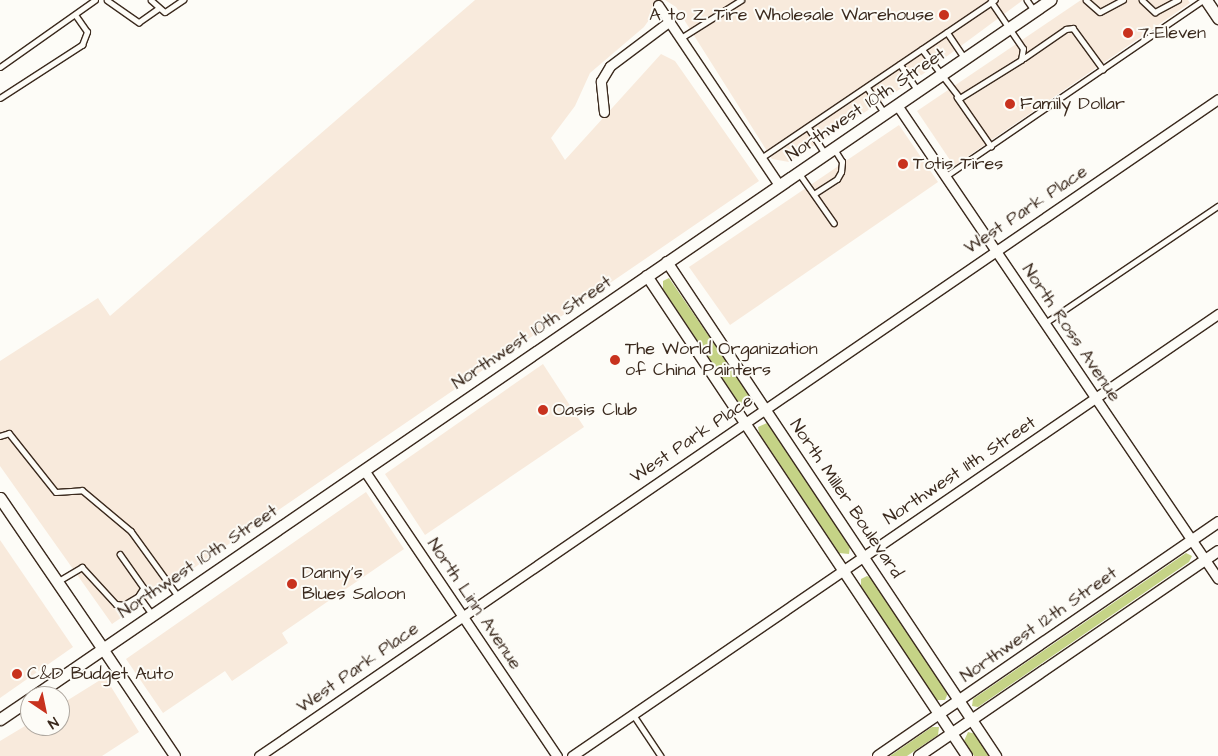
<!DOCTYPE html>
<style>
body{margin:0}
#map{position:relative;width:1218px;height:756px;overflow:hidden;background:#fdfcf7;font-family:"Architects Daughter",sans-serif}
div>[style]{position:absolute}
.built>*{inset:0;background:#f8eadc}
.green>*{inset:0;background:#c5d386}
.roads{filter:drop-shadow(1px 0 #3b2a1e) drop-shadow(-1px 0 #3b2a1e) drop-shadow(0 1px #3b2a1e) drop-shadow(0 -1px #3b2a1e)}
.service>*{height:4.5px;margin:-2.25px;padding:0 2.25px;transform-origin:2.25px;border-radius:2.25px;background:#fdfcf7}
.minor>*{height:9px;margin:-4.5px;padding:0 4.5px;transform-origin:4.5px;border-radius:4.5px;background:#fdfcf7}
.tertiary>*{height:10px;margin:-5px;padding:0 5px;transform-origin:5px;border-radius:5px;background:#fdfcf7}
.secondary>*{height:11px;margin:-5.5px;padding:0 5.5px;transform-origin:5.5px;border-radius:5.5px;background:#fdfcf7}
.dots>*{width:14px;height:14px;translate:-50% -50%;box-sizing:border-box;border:2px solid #fdfcf7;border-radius:50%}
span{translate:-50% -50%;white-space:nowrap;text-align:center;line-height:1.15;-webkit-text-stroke:4px #fdfcf7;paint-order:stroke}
.poi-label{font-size:18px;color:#3b2a1e}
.right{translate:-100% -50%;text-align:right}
.left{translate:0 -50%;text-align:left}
.street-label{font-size:18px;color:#3b2a1e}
.north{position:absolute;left:20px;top:686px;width:50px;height:50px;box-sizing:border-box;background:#fdfcf7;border:1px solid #afa8a0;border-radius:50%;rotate:146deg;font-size:14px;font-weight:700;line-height:20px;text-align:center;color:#3b2a1e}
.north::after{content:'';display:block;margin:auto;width:18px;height:22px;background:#c8321e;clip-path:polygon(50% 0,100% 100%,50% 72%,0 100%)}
</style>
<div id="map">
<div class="built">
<div style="clip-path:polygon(475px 0,663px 0,651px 9px,654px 13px,644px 27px,590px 73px,575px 106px,551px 138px,565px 160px,661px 54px,675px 61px,759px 181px,112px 624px,0 466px,0 361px,98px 298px,110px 316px)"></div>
<div style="clip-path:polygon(665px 0,1023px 0,923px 74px,789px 162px,772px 159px,676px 7px)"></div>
<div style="clip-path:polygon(1081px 0,1188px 0,1190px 3px,954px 166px,917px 111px)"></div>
<div style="clip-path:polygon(899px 125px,938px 182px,730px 325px,689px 267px)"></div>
<div style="clip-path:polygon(543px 364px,584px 427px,425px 535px,385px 474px)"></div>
<div style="clip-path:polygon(366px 492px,404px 549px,282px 633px,288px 643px,232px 681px,225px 671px,163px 713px,126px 659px)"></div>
<div style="clip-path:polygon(0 540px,73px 647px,0 698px)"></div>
<div style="clip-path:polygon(105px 677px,139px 732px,102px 756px,0 756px,0 741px,30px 723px,30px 726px,60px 726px,60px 705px)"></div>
</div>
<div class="green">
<div style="clip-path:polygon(669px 278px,752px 399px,750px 407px,741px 406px,663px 289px,663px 281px)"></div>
<div style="clip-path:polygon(767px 423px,850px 546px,849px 554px,839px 553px,759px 433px,758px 427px)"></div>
<div style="clip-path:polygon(1186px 553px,1192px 556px,1189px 562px,978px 707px,972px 706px,973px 699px)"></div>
<div style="clip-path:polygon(867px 576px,872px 578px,948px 693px,945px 700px,936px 700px,861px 586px,861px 579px)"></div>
<div style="clip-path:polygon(932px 727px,939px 727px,938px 735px,907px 756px,890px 756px)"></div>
<div style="clip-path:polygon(968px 732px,976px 734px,990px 756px,974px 756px,964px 741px)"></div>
</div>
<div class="roads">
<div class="service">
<div style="left:107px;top:0;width:39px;rotate:35deg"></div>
<div style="left:139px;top:22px;width:24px;rotate:-35deg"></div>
<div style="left:151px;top:0;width:18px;rotate:41deg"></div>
<div style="left:165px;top:12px;width:22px;rotate:-34deg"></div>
<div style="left:1027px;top:0;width:12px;rotate:55deg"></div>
<div style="left:1086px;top:0;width:18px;rotate:41deg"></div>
<div style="left:1100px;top:12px;width:26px;rotate:-28deg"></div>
<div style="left:1142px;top:0;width:18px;rotate:43deg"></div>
<div style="left:1155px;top:12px;width:26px;rotate:-28deg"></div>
<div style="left:947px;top:32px;width:30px;rotate:56deg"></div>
<div style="left:681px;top:38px;width:71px;rotate:-32.3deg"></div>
<div style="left:922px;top:49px;width:62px;rotate:52.2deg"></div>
<div style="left:960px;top:98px;width:72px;rotate:-31.9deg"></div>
<div style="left:1021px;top:60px;width:11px;rotate:-80deg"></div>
<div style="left:1023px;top:49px;width:57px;rotate:-124.2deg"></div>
<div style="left:1024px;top:58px;width:51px;rotate:-34.6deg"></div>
<div style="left:1066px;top:29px;width:7px;rotate:-8deg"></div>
<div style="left:1073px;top:28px;width:51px;rotate:53.8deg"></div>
<div style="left:900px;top:64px;width:30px;rotate:56deg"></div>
<div style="left:0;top:67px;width:116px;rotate:-35.2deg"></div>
<div style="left:867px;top:87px;width:30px;rotate:56deg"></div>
<div style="left:957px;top:97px;width:60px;rotate:55.2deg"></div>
<div style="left:0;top:98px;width:98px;rotate:-32.9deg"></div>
<div style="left:82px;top:45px;width:14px;rotate:-69deg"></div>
<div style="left:87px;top:32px;width:19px;rotate:-125deg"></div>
<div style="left:808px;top:127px;width:31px;rotate:57deg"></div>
<div style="left:761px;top:158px;width:282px;rotate:-34.1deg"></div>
<div style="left:799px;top:173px;width:61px;rotate:55deg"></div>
<div style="left:946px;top:176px;width:311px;rotate:-34.4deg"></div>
<div style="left:814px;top:194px;width:27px;rotate:-33deg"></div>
<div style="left:837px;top:179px;width:8px;rotate:-60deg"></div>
<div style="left:841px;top:172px;width:10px;rotate:-84deg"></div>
<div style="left:842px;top:162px;width:15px;rotate:-122deg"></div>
<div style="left:1045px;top:323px;width:209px;rotate:-34.1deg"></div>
<div style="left:0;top:436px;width:9px;rotate:-18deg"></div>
<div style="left:9px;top:433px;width:75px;rotate:51.5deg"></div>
<div style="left:56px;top:492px;width:26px;rotate:-4deg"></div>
<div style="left:82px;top:490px;width:64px;rotate:39.9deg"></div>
<div style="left:131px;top:531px;width:80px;rotate:54.1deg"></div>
<div style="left:120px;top:554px;width:42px;rotate:54.8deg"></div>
<div style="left:144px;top:588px;width:9px;rotate:122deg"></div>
<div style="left:57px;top:582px;width:29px;rotate:-31deg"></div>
<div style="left:82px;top:567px;width:50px;rotate:47.4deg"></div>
<div style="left:116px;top:604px;width:8px;rotate:7deg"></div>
<div style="left:124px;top:605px;width:17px;rotate:-31deg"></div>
<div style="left:139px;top:596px;width:22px;rotate:54deg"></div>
<div style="left:633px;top:714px;width:50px;rotate:56.3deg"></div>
</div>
<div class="minor">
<div style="left:658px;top:5px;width:217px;rotate:56.1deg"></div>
<div style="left:897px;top:105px;width:572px;rotate:55.89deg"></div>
<div style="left:604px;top:112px;width:31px;rotate:-96deg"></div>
<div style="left:601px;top:81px;width:17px;rotate:-59deg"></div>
<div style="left:610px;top:66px;width:75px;rotate:-36.9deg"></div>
<div style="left:364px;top:470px;width:345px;rotate:56deg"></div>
<div style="left:259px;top:756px;width:1162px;rotate:-34.41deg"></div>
<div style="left:572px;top:756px;width:783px;rotate:-34.38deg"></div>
</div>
<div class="tertiary">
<div style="left:667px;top:262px;width:594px;rotate:56.34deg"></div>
<div style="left:647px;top:276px;width:577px;rotate:56.31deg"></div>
<div style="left:103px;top:649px;width:129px;rotate:56.1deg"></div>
<div style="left:878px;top:756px;width:413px;rotate:-34.5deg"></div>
<div style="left:919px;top:756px;width:363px;rotate:-34.4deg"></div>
</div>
<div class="secondary">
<div style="left:1206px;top:0;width:22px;rotate:56deg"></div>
<div style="left:0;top:498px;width:183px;rotate:55.7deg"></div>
<div style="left:34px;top:696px;width:1232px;rotate:-34.41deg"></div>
<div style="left:0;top:719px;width:36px;rotate:-34deg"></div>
</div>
</div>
<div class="dots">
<div style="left:944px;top:15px;background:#c8321e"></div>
<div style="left:1128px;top:33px;background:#c8321e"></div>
<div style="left:1010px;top:104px;background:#c8321e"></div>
<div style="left:903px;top:164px;background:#c8321e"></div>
<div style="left:615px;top:360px;background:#c8321e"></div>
<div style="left:543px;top:410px;background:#c8321e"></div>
<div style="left:292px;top:584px;background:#c8321e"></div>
<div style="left:17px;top:674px;background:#c8321e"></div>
</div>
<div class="poi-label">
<span class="right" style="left:934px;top:15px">A to Z Tire Wholesale Warehouse</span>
<span class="left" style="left:1138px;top:33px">7-Eleven</span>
<span class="left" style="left:1020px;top:104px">Family Dollar</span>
<span class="left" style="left:913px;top:164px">Totis Tires</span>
<span class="left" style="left:625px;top:360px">The World Organization<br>of China Painters</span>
<span class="left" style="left:553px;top:410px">Oasis Club</span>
<span class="left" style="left:302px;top:584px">Danny's<br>Blues Saloon</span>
<span class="left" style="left:27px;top:674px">C&amp;D Budget Auto</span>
</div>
<div class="street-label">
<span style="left:866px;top:105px;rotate:-34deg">Northwest 10th Street</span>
<span style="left:1026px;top:210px;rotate:-34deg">West Park Place</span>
<span style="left:532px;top:333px;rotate:-34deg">Northwest 10th Street</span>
<span style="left:1071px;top:333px;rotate:56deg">North Ross Avenue</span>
<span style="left:692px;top:439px;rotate:-34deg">West Park Place</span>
<span style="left:960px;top:471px;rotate:-34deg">Northwest 11th Street</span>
<span style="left:846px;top:499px;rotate:56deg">North Miller Boulevard</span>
<span style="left:198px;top:562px;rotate:-34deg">Northwest 10th Street</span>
<span style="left:474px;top:604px;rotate:56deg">North Linn Avenue</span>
<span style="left:1039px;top:625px;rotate:-35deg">Northwest 12th Street</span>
<span style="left:358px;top:668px;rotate:-35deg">West Park Place</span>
</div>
<div class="north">N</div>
</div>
